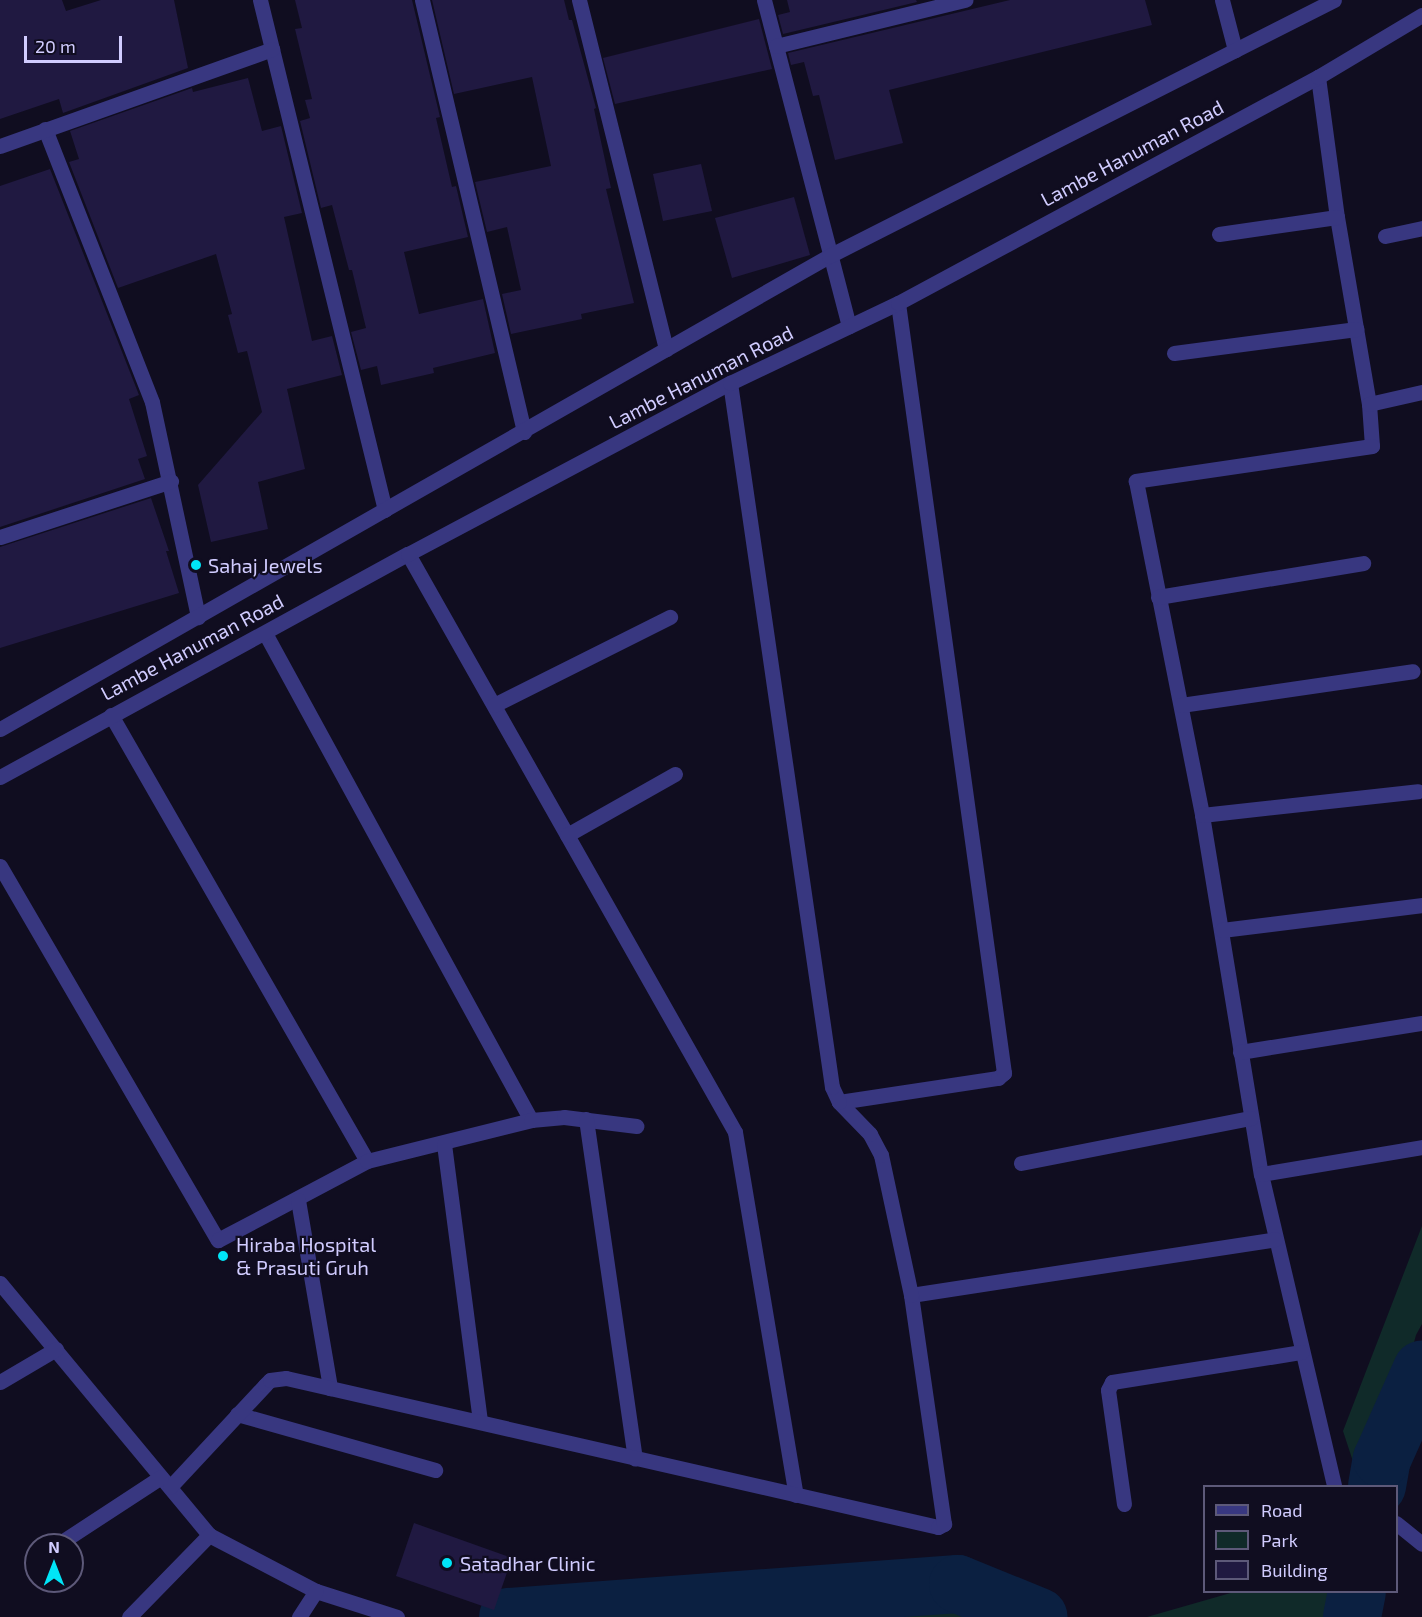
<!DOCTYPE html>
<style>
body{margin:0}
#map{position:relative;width:1422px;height:1617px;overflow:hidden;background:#100d20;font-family:"Exo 2",sans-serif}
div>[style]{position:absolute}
.green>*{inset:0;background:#102a29}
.river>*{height:58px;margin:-29px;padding:0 29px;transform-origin:29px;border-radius:29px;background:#0b2041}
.building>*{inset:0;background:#201941}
.service>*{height:15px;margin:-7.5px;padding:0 7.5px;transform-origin:7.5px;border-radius:7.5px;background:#383780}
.minor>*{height:15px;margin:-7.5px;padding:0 7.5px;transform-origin:7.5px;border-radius:7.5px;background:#383780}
.tertiary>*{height:15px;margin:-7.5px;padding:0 7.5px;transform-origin:7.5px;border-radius:7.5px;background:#383780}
.dots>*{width:16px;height:16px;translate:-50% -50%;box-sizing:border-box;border:3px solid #100d20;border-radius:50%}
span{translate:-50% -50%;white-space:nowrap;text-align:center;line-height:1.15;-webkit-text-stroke:4.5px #100d20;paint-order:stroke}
.street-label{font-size:20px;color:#d1ccff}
.poi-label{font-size:20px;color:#d1ccff}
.left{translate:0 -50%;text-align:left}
.legend{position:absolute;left:1203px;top:1485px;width:195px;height:108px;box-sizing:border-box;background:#100d20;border:2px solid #5d5979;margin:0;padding:8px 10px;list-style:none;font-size:18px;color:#d1ccff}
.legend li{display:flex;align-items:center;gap:12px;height:30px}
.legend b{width:30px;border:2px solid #5d5979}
.north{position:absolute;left:24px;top:1533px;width:60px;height:60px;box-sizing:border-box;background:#100d20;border:2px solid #5d5979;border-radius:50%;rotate:0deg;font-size:16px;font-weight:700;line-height:24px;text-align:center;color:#d1ccff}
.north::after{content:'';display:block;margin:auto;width:21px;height:27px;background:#00e5f7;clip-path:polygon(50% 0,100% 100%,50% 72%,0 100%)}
.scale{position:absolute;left:24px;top:36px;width:98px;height:27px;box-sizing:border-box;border:3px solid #d1ccff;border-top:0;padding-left:8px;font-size:18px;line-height:21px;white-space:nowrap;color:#d1ccff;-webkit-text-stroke:4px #100d20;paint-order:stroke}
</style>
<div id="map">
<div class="green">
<div style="clip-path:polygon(1422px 1226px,1422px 1324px,1416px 1335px,1376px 1486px,1361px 1486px,1343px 1431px)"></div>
<div style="clip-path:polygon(919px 1587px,1000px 1617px,900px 1617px)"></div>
<div style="clip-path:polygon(1234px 1592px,1349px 1592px,1335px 1617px,1147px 1617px)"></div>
</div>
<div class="river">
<div style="left:1377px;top:1486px;width:27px;rotate:-80deg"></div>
<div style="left:1382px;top:1459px;width:98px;rotate:-66deg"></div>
<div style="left:508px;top:1617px;width:451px;rotate:-4.2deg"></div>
<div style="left:958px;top:1584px;width:87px;rotate:22.2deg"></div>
<div style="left:1352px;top:1617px;width:25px;rotate:-79deg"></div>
</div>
<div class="building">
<div style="clip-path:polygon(0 0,62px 0,66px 11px,101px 0,174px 0,188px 68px,63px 113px,59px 99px,0 119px)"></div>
<div style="clip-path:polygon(295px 0,412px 0,440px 117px,436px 118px,452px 187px,456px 186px,468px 237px,404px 252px,419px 314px,483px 299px,495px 353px,433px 368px,434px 373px,381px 385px,377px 366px,361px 370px,351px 332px,366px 328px,352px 270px,349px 270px,332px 205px,321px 208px,300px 121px,310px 118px,305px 100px,312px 99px,295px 29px,302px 28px)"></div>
<div style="clip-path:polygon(432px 0,564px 0,569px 20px,572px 20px,596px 108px,594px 109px,611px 188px,606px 189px,634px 303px,581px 314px,582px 319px,511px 334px,502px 294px,521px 290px,507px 227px,487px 232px,475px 182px,551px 166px,532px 77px,454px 94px)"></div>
<div style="clip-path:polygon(787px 0,916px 0,917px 2px,783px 34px,778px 15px,790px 12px)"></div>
<div style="clip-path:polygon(1010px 0,1145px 0,1152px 25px,889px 90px,903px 143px,835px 160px,819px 95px,813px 96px,804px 62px,791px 65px,788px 53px)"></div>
<div style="clip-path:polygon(759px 19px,772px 69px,615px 104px,603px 58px)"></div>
<div style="clip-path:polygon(248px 78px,262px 131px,281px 126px,302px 213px,284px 217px,312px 341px,332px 336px,342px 375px,287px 389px,305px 469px,258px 482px,268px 529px,211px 542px,198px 485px,262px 412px,247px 351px,238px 353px,228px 315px,232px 314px,216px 254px,118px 288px,69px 162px,79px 159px,70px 131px,192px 88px,193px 92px)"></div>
<div style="clip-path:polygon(701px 164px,712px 211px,663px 221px,653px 174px)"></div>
<div style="clip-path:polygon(50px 169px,139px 395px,129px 399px,147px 456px,138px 459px,145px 479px,0 527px,0 186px)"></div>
<div style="clip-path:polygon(794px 197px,810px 255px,732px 278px,715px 218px)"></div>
<div style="clip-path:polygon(151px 498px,169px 551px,166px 551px,179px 593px,0 648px,0 547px)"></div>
<div style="clip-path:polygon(414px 1523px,512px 1558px,494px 1610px,396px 1576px)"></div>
</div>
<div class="service">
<div style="left:237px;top:1414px;width:206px;rotate:15.8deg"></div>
</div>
<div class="minor">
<div style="left:260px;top:0;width:525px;rotate:76.23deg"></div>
<div style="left:422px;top:0;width:444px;rotate:76.7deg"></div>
<div style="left:579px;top:0;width:360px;rotate:76deg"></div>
<div style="left:764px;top:0;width:337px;rotate:75.4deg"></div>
<div style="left:1222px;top:0;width:52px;rotate:75.4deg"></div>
<div style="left:776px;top:46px;width:195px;rotate:-13.7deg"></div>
<div style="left:1318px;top:77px;width:141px;rotate:82.3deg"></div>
<div style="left:1337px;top:217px;width:190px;rotate:80.3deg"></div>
<div style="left:1369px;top:404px;width:42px;rotate:85.9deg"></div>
<div style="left:1372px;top:446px;width:239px;rotate:171.6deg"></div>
<div style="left:1136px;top:481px;width:340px;rotate:78.8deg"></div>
<div style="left:1202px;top:815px;width:364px;rotate:80.7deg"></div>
<div style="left:1261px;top:1174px;width:320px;rotate:76.8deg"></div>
<div style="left:45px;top:129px;width:293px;rotate:68.6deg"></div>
<div style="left:152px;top:402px;width:220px;rotate:77.9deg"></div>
<div style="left:0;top:146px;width:289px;rotate:-19.6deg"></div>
<div style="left:1219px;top:234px;width:119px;rotate:-8.2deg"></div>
<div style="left:1385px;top:236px;width:38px;rotate:-12deg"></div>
<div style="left:1174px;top:353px;width:184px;rotate:-7.5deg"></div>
<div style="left:1369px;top:404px;width:54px;rotate:-12.8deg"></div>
<div style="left:0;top:537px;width:180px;rotate:-18.1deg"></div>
<div style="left:408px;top:554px;width:664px;rotate:60.5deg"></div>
<div style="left:735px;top:1132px;width:368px;rotate:80.5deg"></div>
<div style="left:1158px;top:597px;width:208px;rotate:-9.4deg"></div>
<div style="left:265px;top:633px;width:555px;rotate:61.36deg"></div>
<div style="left:494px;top:705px;width:197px;rotate:-26.6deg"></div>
<div style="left:1181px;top:705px;width:234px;rotate:-8.3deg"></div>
<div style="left:111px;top:715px;width:514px;rotate:60.14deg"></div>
<div style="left:1202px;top:815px;width:217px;rotate:-6.3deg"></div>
<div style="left:567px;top:835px;width:124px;rotate:-29.5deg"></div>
<div style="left:0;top:866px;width:433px;rotate:59.8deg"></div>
<div style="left:218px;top:1240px;width:169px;rotate:-27.9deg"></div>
<div style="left:367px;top:1161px;width:169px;rotate:-14deg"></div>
<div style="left:531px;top:1120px;width:33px;rotate:-5deg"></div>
<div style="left:564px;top:1117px;width:73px;rotate:7.1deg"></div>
<div style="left:1222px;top:930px;width:202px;rotate:-7.1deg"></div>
<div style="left:1240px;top:1052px;width:184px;rotate:-9.1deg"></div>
<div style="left:839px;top:1102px;width:161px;rotate:-8.6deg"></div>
<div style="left:998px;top:1078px;width:8px;rotate:-40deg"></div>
<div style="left:1004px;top:1073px;width:777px;rotate:-97.84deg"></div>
<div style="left:586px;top:1119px;width:343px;rotate:81.8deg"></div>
<div style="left:444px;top:1144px;width:280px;rotate:82.6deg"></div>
<div style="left:1021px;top:1163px;width:234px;rotate:-11.1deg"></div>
<div style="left:1261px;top:1174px;width:163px;rotate:-9.5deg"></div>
<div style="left:298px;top:1200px;width:191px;rotate:80.3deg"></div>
<div style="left:0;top:1283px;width:327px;rotate:50.3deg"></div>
<div style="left:209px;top:1535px;width:121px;rotate:27.6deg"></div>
<div style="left:316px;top:1591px;width:85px;rotate:17.8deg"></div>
<div style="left:911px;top:1295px;width:368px;rotate:-8.7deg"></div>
<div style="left:0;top:1382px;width:65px;rotate:-30.5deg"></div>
<div style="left:170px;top:1487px;width:139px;rotate:-47deg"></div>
<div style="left:265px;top:1385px;width:7px;rotate:-45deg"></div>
<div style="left:270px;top:1380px;width:16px;rotate:-7deg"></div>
<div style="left:286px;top:1378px;width:669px;rotate:12.87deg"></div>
<div style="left:938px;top:1527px;width:7px;rotate:-27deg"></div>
<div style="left:944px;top:1524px;width:231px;rotate:-98.2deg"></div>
<div style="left:911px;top:1295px;width:143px;rotate:-102.1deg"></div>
<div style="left:881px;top:1155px;width:24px;rotate:-118deg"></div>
<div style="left:870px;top:1134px;width:45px;rotate:-134.1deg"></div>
<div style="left:839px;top:1102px;width:17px;rotate:-115deg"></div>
<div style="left:832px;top:1087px;width:711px;rotate:-98.24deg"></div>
<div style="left:1124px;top:1504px;width:115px;rotate:-98deg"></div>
<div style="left:1108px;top:1390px;width:9px;rotate:-63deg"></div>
<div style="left:1112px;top:1382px;width:192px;rotate:-9deg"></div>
<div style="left:1396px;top:1523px;width:33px;rotate:39deg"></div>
<div style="left:57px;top:1545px;width:124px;rotate:-33.2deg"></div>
<div style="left:34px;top:1560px;width:2px;rotate:-27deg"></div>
<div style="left:129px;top:1617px;width:115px;rotate:-45.7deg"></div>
<div style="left:299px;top:1617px;width:31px;rotate:-57deg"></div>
</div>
<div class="tertiary">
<div style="left:0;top:729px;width:954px;rotate:-29.71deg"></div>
<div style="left:829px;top:256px;width:566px;rotate:-26.88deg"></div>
<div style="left:0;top:777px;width:465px;rotate:-28.7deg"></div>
<div style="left:408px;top:554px;width:365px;rotate:-28deg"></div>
<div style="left:730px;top:383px;width:186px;rotate:-25.5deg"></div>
<div style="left:898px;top:303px;width:477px;rotate:-28.3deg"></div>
<div style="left:1318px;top:77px;width:121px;rotate:-30.8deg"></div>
</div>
<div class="dots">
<div style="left:196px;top:565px;background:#00e5f7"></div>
<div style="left:223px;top:1256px;background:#00e5f7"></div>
<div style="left:447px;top:1563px;background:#00e5f7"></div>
</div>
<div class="street-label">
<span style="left:1132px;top:153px;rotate:-28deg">Lambe Hanuman Road</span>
<span style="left:701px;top:377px;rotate:-27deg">Lambe Hanuman Road</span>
<span style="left:192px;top:647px;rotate:-28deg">Lambe Hanuman Road</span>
</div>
<div class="poi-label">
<span class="left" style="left:208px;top:565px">Sahaj Jewels</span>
<span class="left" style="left:236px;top:1256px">Hiraba Hospital<br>&amp; Prasuti Gruh</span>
<span class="left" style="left:460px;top:1563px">Satadhar Clinic</span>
</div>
<ul class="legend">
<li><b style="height:8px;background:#383780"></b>Road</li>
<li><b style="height:16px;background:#102a29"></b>Park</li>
<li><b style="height:16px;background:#201941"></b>Building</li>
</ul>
<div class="north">N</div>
<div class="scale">20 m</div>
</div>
